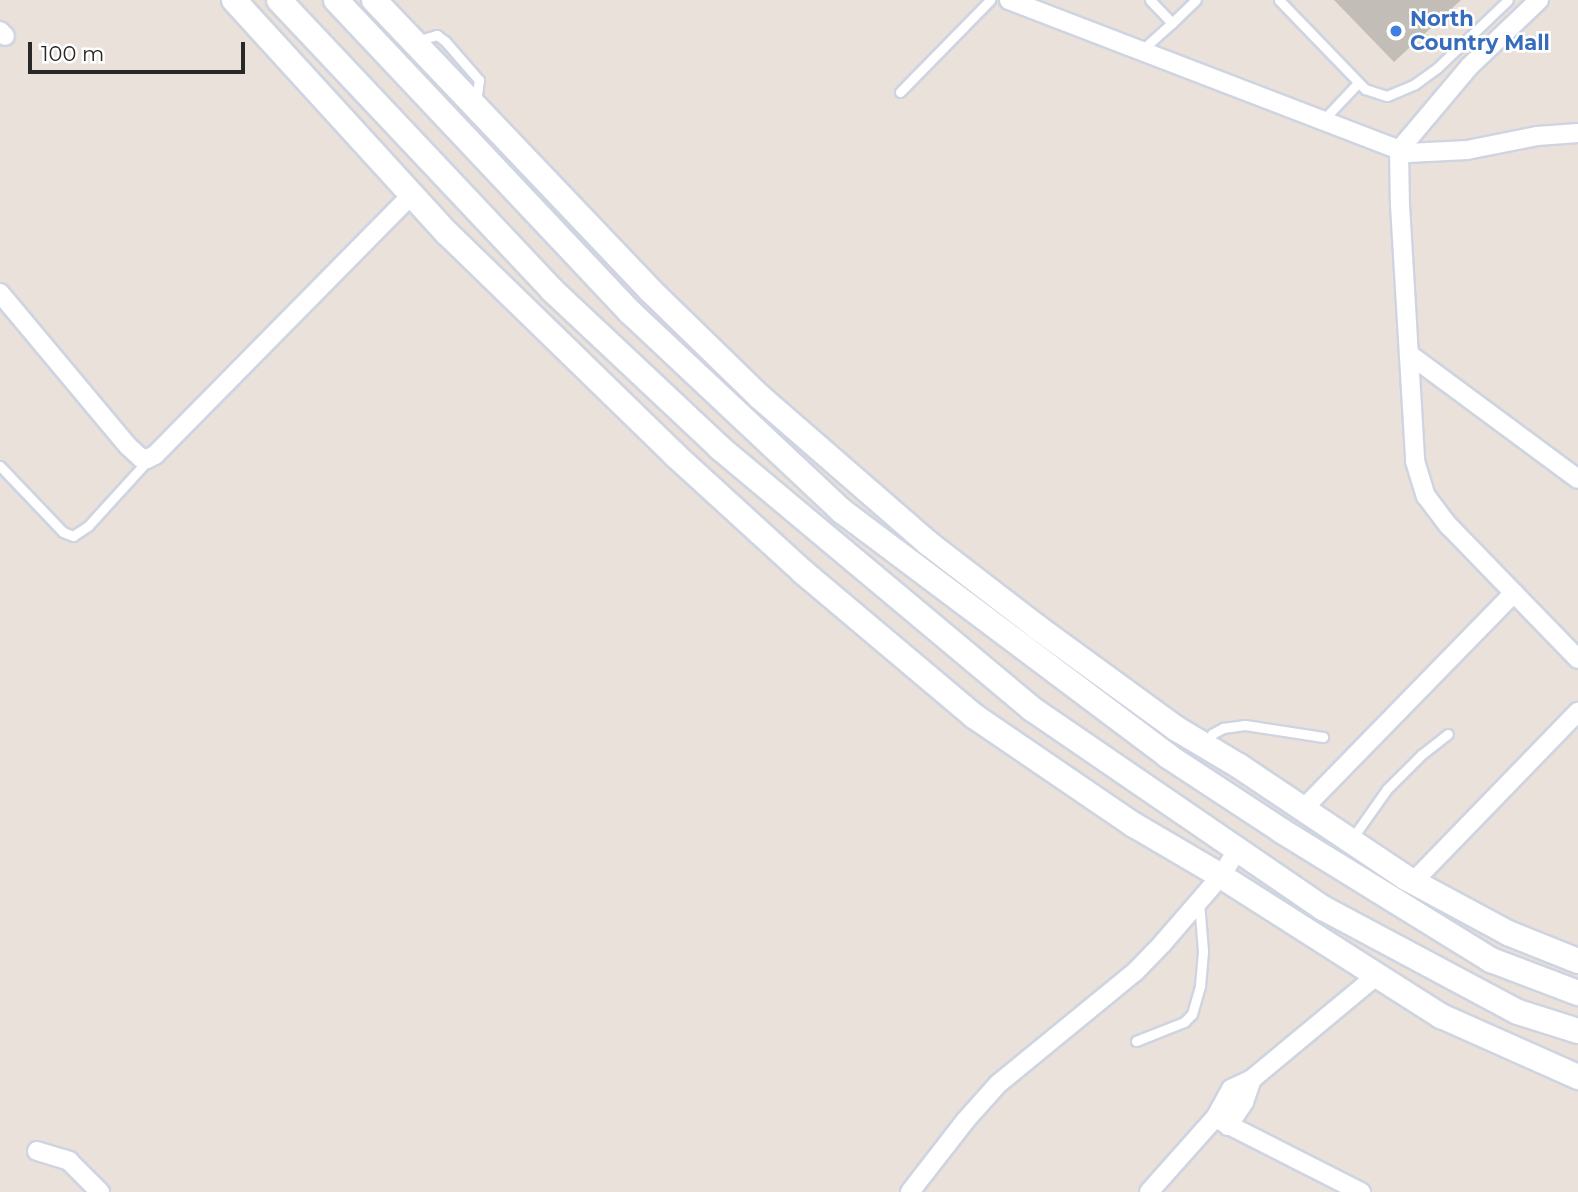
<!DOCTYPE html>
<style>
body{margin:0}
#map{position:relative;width:1578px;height:1192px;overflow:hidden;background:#eae2da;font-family:Montserrat,sans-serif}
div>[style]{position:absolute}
.building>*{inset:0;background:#c2bdb6}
.roads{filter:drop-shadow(2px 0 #cfd4e1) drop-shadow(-2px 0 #cfd4e1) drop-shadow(0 2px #cfd4e1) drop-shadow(0 -2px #cfd4e1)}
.lane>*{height:9px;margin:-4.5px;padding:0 4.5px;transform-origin:4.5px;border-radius:4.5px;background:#fff}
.street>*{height:18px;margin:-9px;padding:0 9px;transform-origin:9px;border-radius:9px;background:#fff}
.secondary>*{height:24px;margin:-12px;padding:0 12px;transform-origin:12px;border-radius:12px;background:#fff}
.dots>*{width:19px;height:19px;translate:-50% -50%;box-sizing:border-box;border:4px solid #fff;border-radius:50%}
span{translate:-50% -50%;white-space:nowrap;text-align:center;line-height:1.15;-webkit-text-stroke:5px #fff;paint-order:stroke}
.shop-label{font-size:21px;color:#366cbe;font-weight:700}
.left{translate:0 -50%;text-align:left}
.scale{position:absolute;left:28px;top:42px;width:217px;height:32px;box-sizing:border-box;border:4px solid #282828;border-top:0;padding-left:9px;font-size:21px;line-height:24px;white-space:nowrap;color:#282828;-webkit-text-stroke:5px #fff;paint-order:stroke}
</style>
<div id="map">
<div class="building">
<div style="clip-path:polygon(1334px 0,1461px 0,1394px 62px)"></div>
</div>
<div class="roads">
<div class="lane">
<div style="left:1150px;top:0;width:32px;rotate:46deg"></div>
<div style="left:1172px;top:23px;width:33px;rotate:-44deg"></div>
<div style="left:1279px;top:0;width:124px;rotate:46deg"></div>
<div style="left:1365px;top:89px;width:23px;rotate:18deg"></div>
<div style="left:1387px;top:96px;width:30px;rotate:-23deg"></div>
<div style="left:1415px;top:84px;width:27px;rotate:-36deg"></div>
<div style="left:1437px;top:68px;width:98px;rotate:-43.8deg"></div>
<div style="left:416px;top:41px;width:22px;rotate:-16deg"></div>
<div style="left:437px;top:35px;width:10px;rotate:37deg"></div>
<div style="left:445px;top:41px;width:52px;rotate:48.9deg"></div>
<div style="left:479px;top:80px;width:21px;rotate:98deg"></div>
<div style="left:1143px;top:49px;width:39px;rotate:-42deg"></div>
<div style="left:900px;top:92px;width:129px;rotate:-45.6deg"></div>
<div style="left:1324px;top:119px;width:50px;rotate:-46.6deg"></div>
<div style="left:0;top:466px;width:91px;rotate:46.3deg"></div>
<div style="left:63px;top:532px;width:11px;rotate:22deg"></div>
<div style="left:73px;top:536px;width:18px;rotate:-34deg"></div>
<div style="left:88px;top:526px;width:91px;rotate:-47.7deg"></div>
<div style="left:1206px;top:744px;width:12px;rotate:-59deg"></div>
<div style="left:1212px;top:734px;width:13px;rotate:-29deg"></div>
<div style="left:1223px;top:728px;width:22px;rotate:-8deg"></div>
<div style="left:1245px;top:725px;width:79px;rotate:8.7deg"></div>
<div style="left:1351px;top:840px;width:62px;rotate:-54.8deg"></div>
<div style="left:1387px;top:789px;width:48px;rotate:-45deg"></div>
<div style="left:1421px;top:755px;width:34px;rotate:-38deg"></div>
<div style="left:1136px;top:1041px;width:52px;rotate:-21.6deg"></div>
<div style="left:1184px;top:1022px;width:11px;rotate:-45deg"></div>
<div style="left:1192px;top:1014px;width:29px;rotate:-74deg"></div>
<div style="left:1200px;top:986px;width:35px;rotate:-85deg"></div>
<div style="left:1203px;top:951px;width:49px;rotate:-94.7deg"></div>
</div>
<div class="street">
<div style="left:1009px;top:0;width:427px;rotate:21deg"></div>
<div style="left:1408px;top:153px;width:59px;rotate:-2.9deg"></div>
<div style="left:1467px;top:150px;width:71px;rotate:-11.3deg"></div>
<div style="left:1537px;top:136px;width:41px;rotate:-4.2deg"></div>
<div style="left:1539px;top:0;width:97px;rotate:136.3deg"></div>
<div style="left:1469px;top:67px;width:109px;rotate:130.1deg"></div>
<div style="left:1399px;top:150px;width:55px;rotate:89deg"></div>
<div style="left:1400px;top:205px;width:256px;rotate:86.6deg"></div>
<div style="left:1415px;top:461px;width:37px;rotate:73deg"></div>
<div style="left:1426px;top:496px;width:38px;rotate:53deg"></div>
<div style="left:1449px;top:526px;width:185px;rotate:45.9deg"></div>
<div style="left:0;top:31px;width:7px;rotate:45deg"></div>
<div style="left:0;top:293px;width:199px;rotate:50.1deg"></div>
<div style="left:128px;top:446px;width:18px;rotate:43deg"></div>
<div style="left:141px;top:458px;width:6px;rotate:9deg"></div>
<div style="left:147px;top:459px;width:9px;rotate:-27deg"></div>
<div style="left:155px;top:455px;width:368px;rotate:-45.4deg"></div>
<div style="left:1409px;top:354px;width:210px;rotate:36.5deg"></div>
<div style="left:1303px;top:809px;width:302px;rotate:-45.7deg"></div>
<div style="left:1413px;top:882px;width:237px;rotate:-45.9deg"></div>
<div style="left:1215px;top:1118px;width:164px;rotate:26.9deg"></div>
<div style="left:1228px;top:1126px;width:29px;rotate:-56deg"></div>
<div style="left:1244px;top:1102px;width:24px;rotate:-71deg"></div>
<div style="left:37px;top:1151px;width:34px;rotate:17deg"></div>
<div style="left:69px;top:1161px;width:44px;rotate:45deg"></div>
<div style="left:910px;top:1192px;width:90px;rotate:-52.2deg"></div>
<div style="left:965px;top:1121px;width:50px;rotate:-48.3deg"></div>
<div style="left:998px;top:1084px;width:177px;rotate:-39.3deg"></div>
<div style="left:1135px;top:972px;width:39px;rotate:-46deg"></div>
<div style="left:1162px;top:944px;width:90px;rotate:-49.1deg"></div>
<div style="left:1221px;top:876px;width:31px;rotate:-58deg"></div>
<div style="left:1149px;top:1192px;width:99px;rotate:-48.3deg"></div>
<div style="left:1215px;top:1118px;width:33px;rotate:-61deg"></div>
<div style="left:1231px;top:1089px;width:23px;rotate:-25deg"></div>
<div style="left:1252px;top:1079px;width:161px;rotate:-39.7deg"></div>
</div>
<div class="secondary">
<div style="left:234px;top:0;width:317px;rotate:47.6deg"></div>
<div style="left:448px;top:234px;width:317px;rotate:44.2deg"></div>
<div style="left:675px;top:455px;width:173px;rotate:42.4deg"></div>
<div style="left:803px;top:572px;width:224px;rotate:40.1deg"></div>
<div style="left:974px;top:716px;width:194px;rotate:34.3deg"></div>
<div style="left:1134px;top:825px;width:101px;rotate:30.4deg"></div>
<div style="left:1221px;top:876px;width:261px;rotate:32.5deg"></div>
<div style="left:1441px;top:1016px;width:150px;rotate:24deg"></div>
<div style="left:279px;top:0;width:398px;rotate:46.7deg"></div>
<div style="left:552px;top:290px;width:231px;rotate:43.2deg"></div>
<div style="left:720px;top:448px;width:407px;rotate:39.9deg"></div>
<div style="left:1032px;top:709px;width:353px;rotate:34.4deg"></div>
<div style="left:1323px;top:908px;width:221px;rotate:28.1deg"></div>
<div style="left:1518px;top:1012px;width:63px;rotate:17.6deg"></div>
<div style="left:336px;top:0;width:429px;rotate:46.7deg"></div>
<div style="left:630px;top:312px;width:291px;rotate:43.2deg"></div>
<div style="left:842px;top:511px;width:408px;rotate:36.9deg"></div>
<div style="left:1168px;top:756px;width:136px;rotate:33.3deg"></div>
<div style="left:1282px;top:831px;width:246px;rotate:31.7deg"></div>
<div style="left:1491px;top:960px;width:93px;rotate:20.8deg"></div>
<div style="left:374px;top:0;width:400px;rotate:46.4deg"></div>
<div style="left:650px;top:290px;width:153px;rotate:44.2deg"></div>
<div style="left:760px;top:397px;width:223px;rotate:41deg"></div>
<div style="left:928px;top:543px;width:138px;rotate:37.6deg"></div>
<div style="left:1037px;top:627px;width:173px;rotate:36.1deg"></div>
<div style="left:1177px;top:729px;width:72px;rotate:30.8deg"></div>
<div style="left:1239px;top:766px;width:201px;rotate:33.8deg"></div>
<div style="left:1406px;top:878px;width:116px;rotate:28.3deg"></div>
<div style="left:1508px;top:933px;width:75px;rotate:21.8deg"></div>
</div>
</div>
<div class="dots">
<div style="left:1396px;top:31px;background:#3f7fe0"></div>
</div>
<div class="shop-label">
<span class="left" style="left:1410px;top:31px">North<br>Country Mall</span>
</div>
<div class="scale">100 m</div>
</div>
